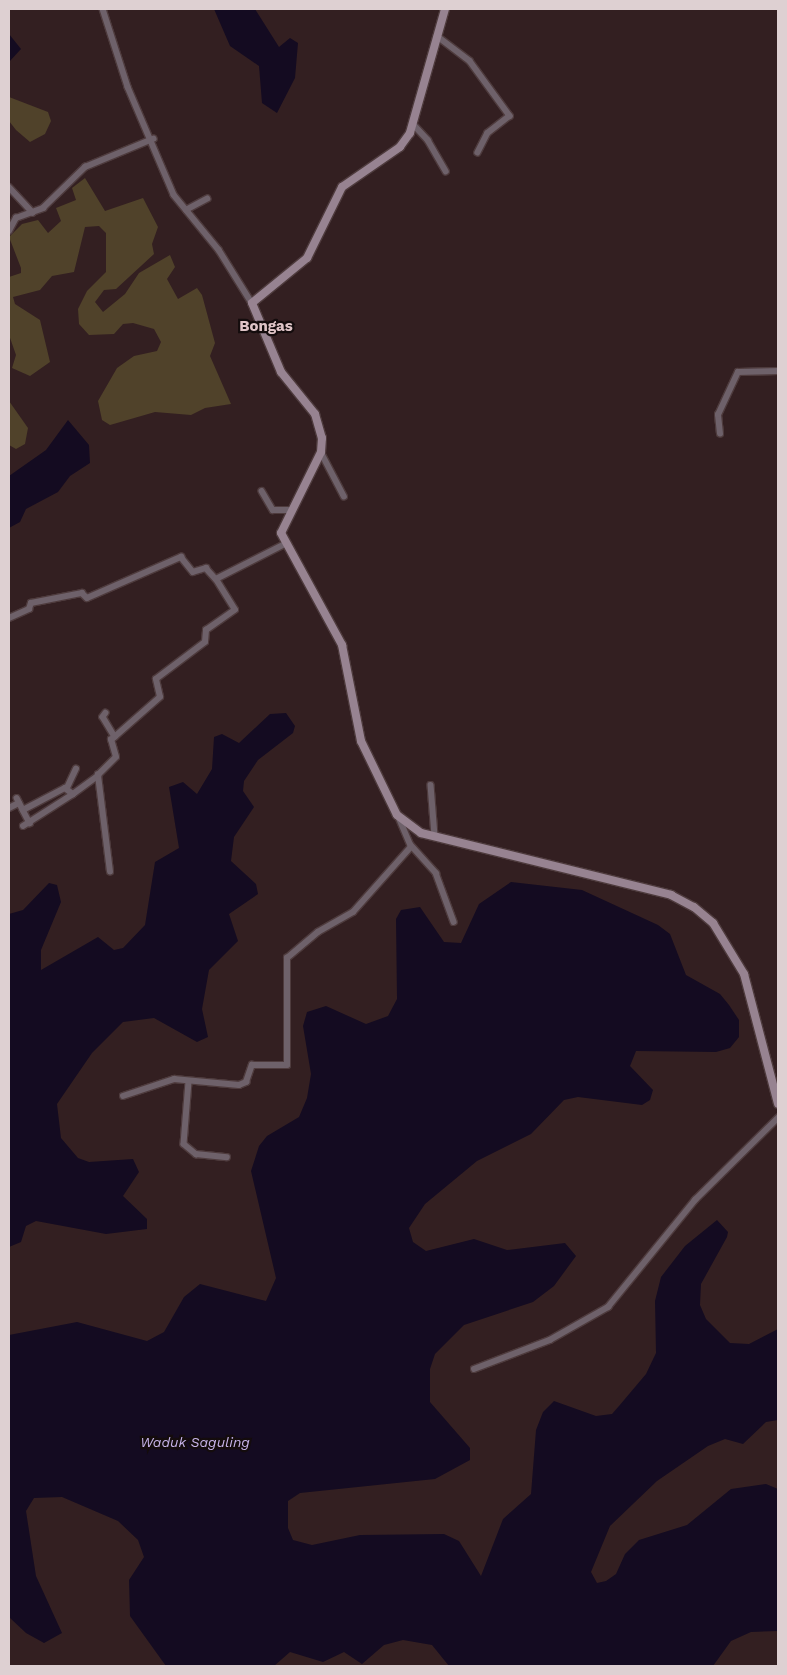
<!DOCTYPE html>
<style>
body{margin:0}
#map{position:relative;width:787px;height:1675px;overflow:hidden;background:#331f21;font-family:"Work Sans",sans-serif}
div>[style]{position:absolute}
.green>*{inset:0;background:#50422a}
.water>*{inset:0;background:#140b21}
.roads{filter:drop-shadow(1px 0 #4e3b3d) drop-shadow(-1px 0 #4e3b3d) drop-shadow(0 1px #4e3b3d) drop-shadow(0 -1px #4e3b3d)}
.street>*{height:5.5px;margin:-2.75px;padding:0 2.75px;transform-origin:2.75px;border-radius:2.75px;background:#6e616a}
.secondary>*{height:8px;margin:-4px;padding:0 4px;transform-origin:4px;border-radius:4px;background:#978391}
span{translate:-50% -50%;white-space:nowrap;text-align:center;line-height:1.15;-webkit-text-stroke:4.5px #140c0d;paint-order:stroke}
.water-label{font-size:14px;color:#c7b4e9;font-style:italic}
.quarter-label{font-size:15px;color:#dfc4c7;font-weight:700}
.frame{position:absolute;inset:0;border:10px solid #ded0d2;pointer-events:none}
</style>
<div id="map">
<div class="green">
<div style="clip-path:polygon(9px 97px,48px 112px,51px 121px,45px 134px,30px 142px,16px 130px,9px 121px)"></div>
<div style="clip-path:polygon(85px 178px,105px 211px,143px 198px,158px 227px,152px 244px,154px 254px,116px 289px,104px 290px,95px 302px,103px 312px,125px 294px,139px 273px,170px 255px,175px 267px,167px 279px,178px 299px,197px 288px,202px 295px,215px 343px,210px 356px,231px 404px,205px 408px,191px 415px,155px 412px,110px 425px,102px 420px,98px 401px,117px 368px,134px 356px,157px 351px,161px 342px,154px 329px,133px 323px,123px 324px,114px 334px,89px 335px,79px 324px,78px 309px,87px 291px,106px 272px,106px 233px,99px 226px,85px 227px,74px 272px,52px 276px,40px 290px,13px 297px,15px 304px,40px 320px,50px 362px,30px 376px,12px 368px,16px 355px,9px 335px,9px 277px,21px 273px,21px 268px,9px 237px,22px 224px,38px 220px,48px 233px,61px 221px,56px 208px,76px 200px,72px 188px)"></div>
<div style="clip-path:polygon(9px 401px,28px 428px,25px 444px,16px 449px,9px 445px)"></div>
</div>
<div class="water">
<div style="clip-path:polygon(214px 9px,255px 9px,279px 47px,290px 38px,298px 43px,295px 78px,277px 113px,262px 103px,259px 66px,230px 46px)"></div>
<div style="clip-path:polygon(9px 34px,21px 49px,9px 62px)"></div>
<div style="clip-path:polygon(68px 420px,89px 445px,90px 463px,70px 476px,58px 492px,26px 509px,20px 522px,9px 528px,9px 476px,46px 450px)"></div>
<div style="clip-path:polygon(286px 713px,295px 726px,293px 733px,258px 760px,244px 781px,243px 791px,254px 807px,234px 837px,231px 861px,256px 884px,258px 894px,229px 914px,238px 941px,209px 970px,202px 1009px,208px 1037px,197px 1042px,154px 1018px,123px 1022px,92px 1053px,57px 1104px,61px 1138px,78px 1158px,89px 1162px,133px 1159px,139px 1172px,123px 1196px,147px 1219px,147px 1229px,106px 1234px,36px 1221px,26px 1226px,21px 1242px,9px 1247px,9px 914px,23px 910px,49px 883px,57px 885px,61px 902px,41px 950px,41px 970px,98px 937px,114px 950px,123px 948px,145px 925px,155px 862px,179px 848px,169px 787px,183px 782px,197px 794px,212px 769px,214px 737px,222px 734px,239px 743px,270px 714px)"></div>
<div style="clip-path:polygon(511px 882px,582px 890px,658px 925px,670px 934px,686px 975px,720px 994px,729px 1005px,739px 1020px,739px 1037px,730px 1048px,716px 1052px,636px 1051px,630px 1066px,653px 1090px,650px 1100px,642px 1105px,578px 1097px,564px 1100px,531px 1134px,477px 1161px,425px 1204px,409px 1228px,413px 1242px,426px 1251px,474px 1239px,507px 1250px,565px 1243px,576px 1256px,554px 1286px,533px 1302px,464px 1325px,435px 1354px,430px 1369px,430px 1402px,470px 1448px,470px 1460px,435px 1479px,300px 1493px,288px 1501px,288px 1528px,293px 1540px,312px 1545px,360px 1535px,444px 1534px,459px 1541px,481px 1576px,503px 1519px,531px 1494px,536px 1430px,543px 1412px,554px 1401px,596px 1416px,612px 1414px,619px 1406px,646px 1374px,656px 1353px,655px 1301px,661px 1277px,685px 1246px,717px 1220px,728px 1232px,727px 1237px,701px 1284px,700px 1305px,706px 1319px,730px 1343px,749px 1344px,778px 1329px,778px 1420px,766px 1422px,743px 1444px,725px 1439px,708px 1446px,657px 1481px,610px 1526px,591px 1572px,597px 1583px,606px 1581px,616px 1574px,625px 1554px,639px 1540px,687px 1525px,731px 1489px,766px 1484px,778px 1489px,778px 1631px,751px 1632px,731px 1641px,713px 1666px,449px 1666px,432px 1645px,403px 1640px,384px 1645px,362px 1664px,344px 1652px,323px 1662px,290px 1652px,274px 1666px,166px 1666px,130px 1616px,129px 1580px,144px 1557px,138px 1540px,118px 1521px,62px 1497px,34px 1498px,26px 1511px,36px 1576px,62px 1633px,44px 1643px,26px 1633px,9px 1617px,9px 1335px,77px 1322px,147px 1341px,164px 1332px,184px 1297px,200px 1284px,266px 1301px,276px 1278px,251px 1171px,259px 1146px,267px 1136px,299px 1117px,307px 1098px,311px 1074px,303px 1026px,307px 1012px,326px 1006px,366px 1024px,388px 1016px,397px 999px,396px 919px,401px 910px,420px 907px,444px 942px,461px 943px,479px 904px)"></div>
</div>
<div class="roads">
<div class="street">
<div style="left:103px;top:9px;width:82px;rotate:72.2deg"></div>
<div style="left:128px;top:87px;width:117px;rotate:66.9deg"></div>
<div style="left:174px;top:195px;width:71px;rotate:50.7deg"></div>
<div style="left:219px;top:250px;width:62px;rotate:58.1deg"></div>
<div style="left:437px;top:36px;width:41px;rotate:37.1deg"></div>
<div style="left:470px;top:61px;width:68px;rotate:54deg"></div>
<div style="left:510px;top:116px;width:28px;rotate:142deg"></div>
<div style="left:488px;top:133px;width:22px;rotate:117deg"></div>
<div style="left:414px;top:125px;width:21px;rotate:47deg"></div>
<div style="left:428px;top:140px;width:36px;rotate:60deg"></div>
<div style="left:9px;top:187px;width:35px;rotate:47deg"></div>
<div style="left:186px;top:210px;width:24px;rotate:-28deg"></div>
<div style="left:9px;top:231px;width:15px;rotate:-62deg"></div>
<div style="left:16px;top:218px;width:29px;rotate:-20deg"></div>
<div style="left:43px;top:208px;width:59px;rotate:-44.3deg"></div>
<div style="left:85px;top:167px;width:74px;rotate:-22.4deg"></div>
<div style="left:720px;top:434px;width:19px;rotate:-96deg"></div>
<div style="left:718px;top:415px;width:47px;rotate:-65.1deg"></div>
<div style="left:738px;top:372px;width:40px;rotate:-1.4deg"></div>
<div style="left:321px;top:452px;width:50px;rotate:62.4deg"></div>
<div style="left:262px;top:491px;width:22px;rotate:60deg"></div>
<div style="left:273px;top:510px;width:15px"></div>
<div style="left:9px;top:618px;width:22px;rotate:-24deg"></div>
<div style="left:29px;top:609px;width:6px;rotate:-72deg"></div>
<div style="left:31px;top:603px;width:52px;rotate:-11.1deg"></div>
<div style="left:82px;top:593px;width:7px;rotate:45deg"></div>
<div style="left:87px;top:598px;width:103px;rotate:-23.6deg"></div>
<div style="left:181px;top:557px;width:19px;rotate:51deg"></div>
<div style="left:193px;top:572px;width:14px;rotate:-17deg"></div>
<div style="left:206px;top:568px;width:15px;rotate:48deg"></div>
<div style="left:106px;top:713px;width:5px;rotate:127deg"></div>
<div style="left:103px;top:717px;width:23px;rotate:59deg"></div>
<div style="left:431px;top:785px;width:51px;rotate:85.5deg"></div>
<div style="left:67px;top:788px;width:21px;rotate:-65deg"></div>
<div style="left:17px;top:798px;width:13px;rotate:63deg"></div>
<div style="left:23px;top:810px;width:47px;rotate:-27.6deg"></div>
<div style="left:65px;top:788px;width:10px;rotate:37deg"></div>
<div style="left:73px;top:794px;width:31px;rotate:-36deg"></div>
<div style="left:9px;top:808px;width:11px;rotate:-27deg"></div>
<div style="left:23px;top:810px;width:15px;rotate:62deg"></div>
<div style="left:23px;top:826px;width:59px;rotate:-32.6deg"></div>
<div style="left:411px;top:845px;width:38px;rotate:48deg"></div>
<div style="left:436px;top:873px;width:52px;rotate:69.8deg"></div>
<div style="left:110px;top:872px;width:98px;rotate:-97.1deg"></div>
<div style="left:98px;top:775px;width:25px;rotate:-45deg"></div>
<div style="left:116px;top:757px;width:18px;rotate:-106deg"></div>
<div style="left:111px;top:740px;width:65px;rotate:-41.3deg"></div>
<div style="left:160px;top:697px;width:18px;rotate:-103deg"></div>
<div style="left:156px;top:679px;width:61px;rotate:-37.1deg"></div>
<div style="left:205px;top:642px;width:12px;rotate:-85deg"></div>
<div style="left:206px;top:630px;width:35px;rotate:-35deg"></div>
<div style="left:235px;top:610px;width:36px;rotate:-122deg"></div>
<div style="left:216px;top:579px;width:77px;rotate:-26.9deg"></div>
<div style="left:189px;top:1082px;width:62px;rotate:94.6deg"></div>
<div style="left:184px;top:1144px;width:16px;rotate:40deg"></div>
<div style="left:196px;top:1154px;width:31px;rotate:6deg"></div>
<div style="left:123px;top:1096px;width:54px;rotate:-18.4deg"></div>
<div style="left:174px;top:1079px;width:65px;rotate:5.3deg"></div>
<div style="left:239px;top:1085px;width:8px;rotate:-23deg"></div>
<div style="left:246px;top:1082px;width:18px;rotate:-71deg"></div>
<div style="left:252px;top:1065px;width:35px"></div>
<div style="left:287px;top:1065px;width:107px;rotate:-90deg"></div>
<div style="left:287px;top:958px;width:40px;rotate:-40deg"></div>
<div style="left:318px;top:932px;width:40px;rotate:-29.7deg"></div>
<div style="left:353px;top:912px;width:87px;rotate:-48.3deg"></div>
<div style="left:411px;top:847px;width:33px;rotate:-113deg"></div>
<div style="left:474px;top:1369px;width:81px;rotate:-20.9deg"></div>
<div style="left:550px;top:1340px;width:67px;rotate:-29.6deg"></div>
<div style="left:608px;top:1307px;width:138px;rotate:-50.9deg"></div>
<div style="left:695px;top:1200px;width:117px;rotate:-44.7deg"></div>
</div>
<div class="secondary">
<div style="left:445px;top:9px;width:129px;rotate:105.8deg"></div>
<div style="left:410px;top:133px;width:17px;rotate:126deg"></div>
<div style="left:400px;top:147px;width:70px;rotate:145.4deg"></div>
<div style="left:342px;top:187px;width:79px;rotate:116.2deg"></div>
<div style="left:307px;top:258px;width:71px;rotate:140.7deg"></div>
<div style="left:252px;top:303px;width:75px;rotate:67.2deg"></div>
<div style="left:281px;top:372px;width:54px;rotate:51deg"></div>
<div style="left:315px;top:414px;width:25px;rotate:74deg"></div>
<div style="left:322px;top:438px;width:14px;rotate:94deg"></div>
<div style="left:321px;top:452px;width:90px;rotate:116.3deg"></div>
<div style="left:281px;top:533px;width:128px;rotate:61.4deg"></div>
<div style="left:342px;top:645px;width:98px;rotate:78.8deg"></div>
<div style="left:361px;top:741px;width:82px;rotate:64.1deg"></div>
<div style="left:397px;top:815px;width:30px;rotate:37deg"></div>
<div style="left:421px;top:833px;width:258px;rotate:13.9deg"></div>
<div style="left:671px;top:895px;width:26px;rotate:28deg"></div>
<div style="left:694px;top:907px;width:25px;rotate:40deg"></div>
<div style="left:713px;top:923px;width:60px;rotate:58.7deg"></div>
<div style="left:744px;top:974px;width:134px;rotate:75.3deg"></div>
</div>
</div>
<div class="water-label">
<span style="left:195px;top:1442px">Waduk Saguling</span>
</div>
<div class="quarter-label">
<span style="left:266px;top:327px">Bongas</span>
</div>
<div class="frame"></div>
</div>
